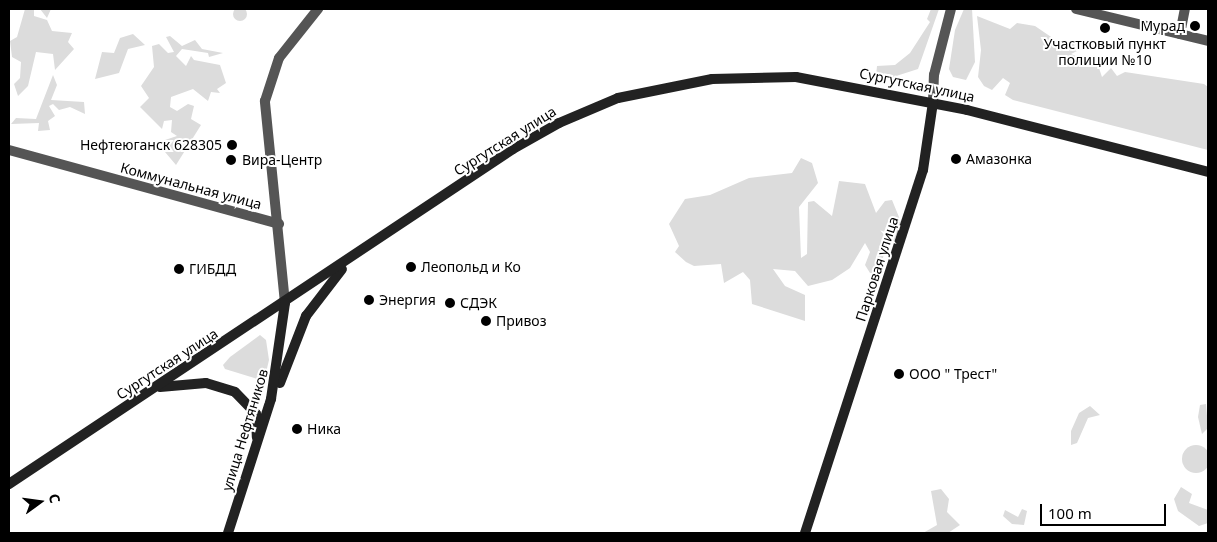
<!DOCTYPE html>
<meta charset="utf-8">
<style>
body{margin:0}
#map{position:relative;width:1217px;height:542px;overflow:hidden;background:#fff;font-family:"Noto Sans",sans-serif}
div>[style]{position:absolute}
.green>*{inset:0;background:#dcdcdc}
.round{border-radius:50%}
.minor>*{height:10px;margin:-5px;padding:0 5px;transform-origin:5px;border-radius:5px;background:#555}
.tertiary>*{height:10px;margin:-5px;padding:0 5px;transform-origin:5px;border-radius:5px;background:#555}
.secondary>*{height:10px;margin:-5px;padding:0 5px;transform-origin:5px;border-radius:5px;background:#222}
.dots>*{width:14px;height:14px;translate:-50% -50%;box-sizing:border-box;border:2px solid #fff;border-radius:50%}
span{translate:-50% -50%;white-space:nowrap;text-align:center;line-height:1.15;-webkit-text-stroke:4px #fff;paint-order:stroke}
.poi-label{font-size:14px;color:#000}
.right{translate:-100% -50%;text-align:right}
.left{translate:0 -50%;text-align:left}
.street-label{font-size:14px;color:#000}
.frame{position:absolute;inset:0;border:10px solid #000;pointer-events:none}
.north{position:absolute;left:15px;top:477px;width:50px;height:50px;-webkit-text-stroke:4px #fff;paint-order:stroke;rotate:76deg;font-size:14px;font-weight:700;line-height:20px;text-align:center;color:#000}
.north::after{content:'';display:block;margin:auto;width:18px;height:22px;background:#000;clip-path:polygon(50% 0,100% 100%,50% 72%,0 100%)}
.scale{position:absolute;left:1040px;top:504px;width:126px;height:22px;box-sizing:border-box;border:2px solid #000;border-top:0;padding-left:6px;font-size:15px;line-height:18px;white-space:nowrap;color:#000;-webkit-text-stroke:4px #fff;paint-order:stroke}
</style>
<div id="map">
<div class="green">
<div class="round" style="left:233px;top:7px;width:14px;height:14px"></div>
<div style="clip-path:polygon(25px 9px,51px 9px,47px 18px,40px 9px,34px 10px,34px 16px,47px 20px,52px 31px,72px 33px,68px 42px,74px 49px,55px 70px,53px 54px,36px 52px,28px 86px,18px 96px,14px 84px,20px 78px,21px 62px,12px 57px,10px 41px,17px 37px)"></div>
<div style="clip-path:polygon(931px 9px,939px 9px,918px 69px,893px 77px,876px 76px,877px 66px,895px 65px,910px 53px,930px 22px,927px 19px)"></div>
<div style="clip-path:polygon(964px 9px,972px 9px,975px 62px,966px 80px,953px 77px,949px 69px,955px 30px)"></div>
<div style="clip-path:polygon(977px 16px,1010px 29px,1017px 23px,1035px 26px,1060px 43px,1065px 40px,1085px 47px,1071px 54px,1098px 65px,1102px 77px,1111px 68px,1117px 76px,1125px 72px,1204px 84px,1208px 87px,1208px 150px,1013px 100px,1005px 95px,1010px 83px,1003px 78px,992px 90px,984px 86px,978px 77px,981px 50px)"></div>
<div style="clip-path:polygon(133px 34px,145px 45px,128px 49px,119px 73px,95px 79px,102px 52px,114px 53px,120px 38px)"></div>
<div style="clip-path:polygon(170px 36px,182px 46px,195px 40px,202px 49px,223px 53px,209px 57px,208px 53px,182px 49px,176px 56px,186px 66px,191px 56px,194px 60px,220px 65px,226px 83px,217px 89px,220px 93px,211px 92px,208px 101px,193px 89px,171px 97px,170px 107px,177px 111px,188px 104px,194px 106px,191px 119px,201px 125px,176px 165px,165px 152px,162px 141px,177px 136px,171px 132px,172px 120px,164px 121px,162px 129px,140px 107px,149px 98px,141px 86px,154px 67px,152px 46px,159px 44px,168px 53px,174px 52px,166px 37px)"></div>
<div style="clip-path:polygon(53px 75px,57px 85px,51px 100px,84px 102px,85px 114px,70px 107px,59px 110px,53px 104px,49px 106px,55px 116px,48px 121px,50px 130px,38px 131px,39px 123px,11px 124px,16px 118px,36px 119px)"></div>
<div style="clip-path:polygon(801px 158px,812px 163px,818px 183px,799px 207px,801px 258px,807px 254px,808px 202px,814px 201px,832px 216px,839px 181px,865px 184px,876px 213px,885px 201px,892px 200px,901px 222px,894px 242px,885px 248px,880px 273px,870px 273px,865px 265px,870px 252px,865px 243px,850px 268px,832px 280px,808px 286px,795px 271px,773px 269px,785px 286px,805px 295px,805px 321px,752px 304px,750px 280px,743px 272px,724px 283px,721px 264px,694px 266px,686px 262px,675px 252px,679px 246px,669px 224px,685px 199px,710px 195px,749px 178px,792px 173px)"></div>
<div style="clip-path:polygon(260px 335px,266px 340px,269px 360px,264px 381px,225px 369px,223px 365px,230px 357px)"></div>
<div style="clip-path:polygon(1206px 404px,1208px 428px,1202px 434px,1198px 417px,1200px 405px)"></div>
<div style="clip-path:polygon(1090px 406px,1100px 415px,1088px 418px,1077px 443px,1071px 445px,1071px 431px,1079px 413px)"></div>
<div class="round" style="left:1182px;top:445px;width:28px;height:28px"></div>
<div style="clip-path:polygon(1181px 487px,1192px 494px,1189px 503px,1208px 510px,1208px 523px,1199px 526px,1178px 511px,1174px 499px)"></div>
<div style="clip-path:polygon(941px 489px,949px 499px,947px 512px,960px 525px,948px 533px,923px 533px,937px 525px,931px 491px)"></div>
<div style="clip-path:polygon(1022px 509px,1027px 511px,1024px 525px,1012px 524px,1003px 516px,1005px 510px,1018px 517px)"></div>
</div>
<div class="minor">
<div style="left:1076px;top:9px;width:136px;rotate:13.6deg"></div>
<div style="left:1180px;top:34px;width:25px;rotate:-79deg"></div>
<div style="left:9px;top:150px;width:280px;rotate:15.3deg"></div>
<div style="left:285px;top:303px;width:203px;rotate:-95.7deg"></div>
<div style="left:265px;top:101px;width:45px;rotate:-72deg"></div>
<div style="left:279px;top:58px;width:63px;rotate:-51.5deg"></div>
</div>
<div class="tertiary">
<div style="left:933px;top:102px;width:27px;rotate:-88deg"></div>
<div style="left:934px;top:75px;width:68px;rotate:-75.6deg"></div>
</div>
<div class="secondary">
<div style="left:280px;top:383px;width:72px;rotate:-68.8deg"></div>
<div style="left:306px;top:316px;width:59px;rotate:-52.5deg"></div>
<div style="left:160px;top:387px;width:46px;rotate:-5deg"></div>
<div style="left:206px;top:383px;width:30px;rotate:17deg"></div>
<div style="left:235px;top:392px;width:30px;rotate:46deg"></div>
<div style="left:256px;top:414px;width:23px;rotate:88deg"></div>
<div style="left:9px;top:484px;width:605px;rotate:-33.61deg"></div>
<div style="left:513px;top:149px;width:53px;rotate:-29.5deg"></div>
<div style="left:559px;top:123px;width:64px;rotate:-23deg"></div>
<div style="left:618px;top:98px;width:96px;rotate:-11.4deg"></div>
<div style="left:712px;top:79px;width:84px;rotate:-1.4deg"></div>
<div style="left:796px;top:77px;width:174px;rotate:10.9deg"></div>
<div style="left:967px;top:110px;width:249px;rotate:14.4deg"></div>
<div style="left:228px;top:533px;width:141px;rotate:-72.2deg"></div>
<div style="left:271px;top:399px;width:97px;rotate:-81.7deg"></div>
<div style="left:805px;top:533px;width:382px;rotate:-72deg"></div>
<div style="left:923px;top:170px;width:69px;rotate:-81.6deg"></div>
</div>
<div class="dots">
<div style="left:1195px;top:26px;background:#000"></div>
<div style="left:1105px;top:28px;background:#000"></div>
<div style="left:232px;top:145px;background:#000"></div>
<div style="left:956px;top:159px;background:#000"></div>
<div style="left:231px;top:160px;background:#000"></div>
<div style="left:411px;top:267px;background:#000"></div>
<div style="left:179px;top:269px;background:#000"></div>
<div style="left:369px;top:300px;background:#000"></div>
<div style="left:450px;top:303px;background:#000"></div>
<div style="left:486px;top:321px;background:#000"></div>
<div style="left:899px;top:374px;background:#000"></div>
<div style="left:297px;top:429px;background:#000"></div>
</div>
<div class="poi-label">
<span class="right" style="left:1185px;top:26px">Мурад</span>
<span style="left:1105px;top:52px">Участковый пункт<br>полиции №10</span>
<span class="right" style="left:222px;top:145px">Нефтеюганск 628305</span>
<span class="left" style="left:966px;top:159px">Амазонка</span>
<span class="left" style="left:242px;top:160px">Вира-Центр</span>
<span class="left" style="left:421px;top:267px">Леопольд и Ко</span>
<span class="left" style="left:189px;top:269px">ГИБДД</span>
<span class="left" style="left:379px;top:300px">Энергия</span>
<span class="left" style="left:460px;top:303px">СДЭК</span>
<span class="left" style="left:496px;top:321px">Привоз</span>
<span class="left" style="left:909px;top:374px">ООО " Трест"</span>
<span class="left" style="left:307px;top:429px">Ника</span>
</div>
<div class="street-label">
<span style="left:917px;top:85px;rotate:12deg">Сургутская улица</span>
<span style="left:505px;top:141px;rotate:-32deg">Сургутская улица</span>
<span style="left:191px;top:186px;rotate:15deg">Коммунальная улица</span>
<span style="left:877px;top:269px;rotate:-72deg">Парковая улица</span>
<span style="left:167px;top:364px;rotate:-33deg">Сургутская улица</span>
<span style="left:245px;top:430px;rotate:-73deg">улица Нефтяников</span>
</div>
<div class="frame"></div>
<div class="north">С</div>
<div class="scale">100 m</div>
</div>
